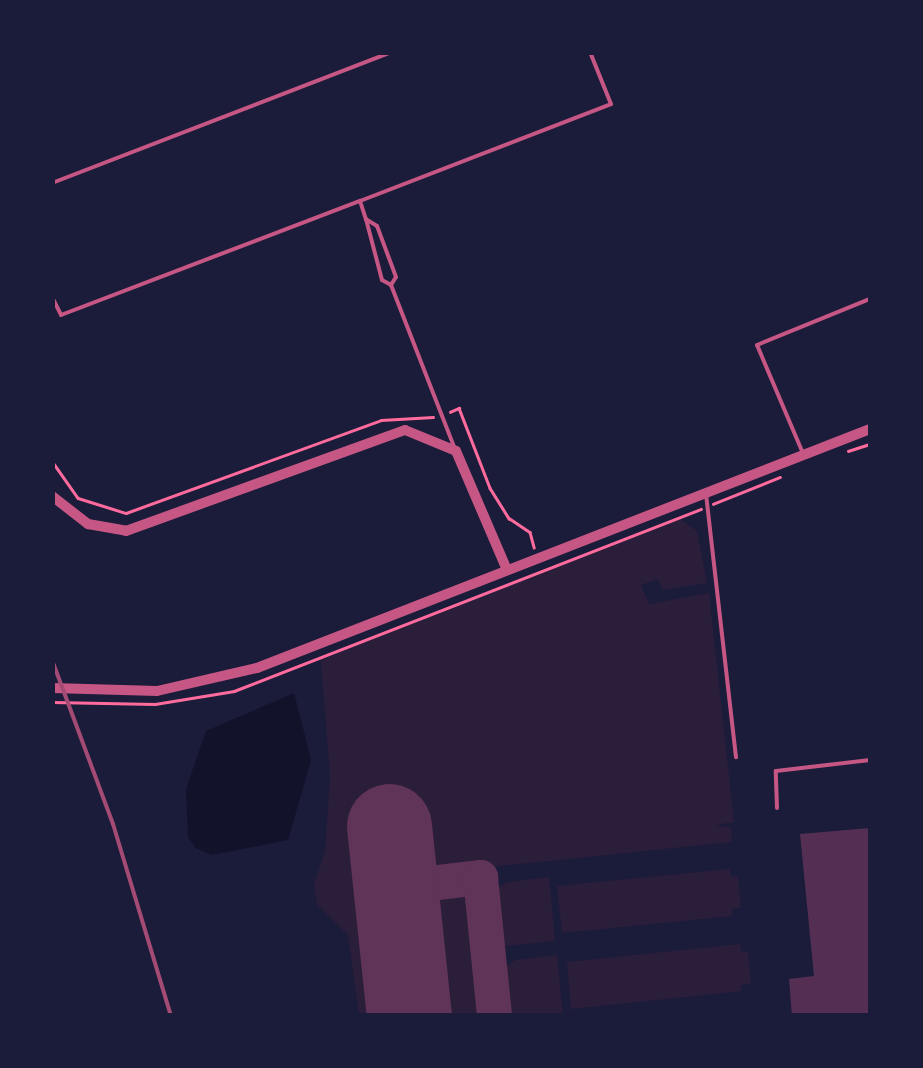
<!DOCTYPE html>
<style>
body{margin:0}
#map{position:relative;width:923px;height:1068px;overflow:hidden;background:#1b1b3a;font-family:"Fira Sans",sans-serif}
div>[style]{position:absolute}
.green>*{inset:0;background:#2a1e3b}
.water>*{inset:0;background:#12122b}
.taxiway>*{height:35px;margin:-17.5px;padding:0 17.5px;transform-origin:17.5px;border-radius:17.5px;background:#603358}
.runway>*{height:85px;margin:-42.5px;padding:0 42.5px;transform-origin:42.5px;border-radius:42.5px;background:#603358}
.building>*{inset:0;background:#542f53}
.path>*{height:2.5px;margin:-1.25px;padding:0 1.25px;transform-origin:1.25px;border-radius:1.25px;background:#ff6b9d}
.service>*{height:4px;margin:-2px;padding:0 2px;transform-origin:2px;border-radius:2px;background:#c65784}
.tertiary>*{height:10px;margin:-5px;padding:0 5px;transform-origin:5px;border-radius:5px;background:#c65784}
.rail>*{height:4px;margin:-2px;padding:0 2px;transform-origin:2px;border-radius:2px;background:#a44b75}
span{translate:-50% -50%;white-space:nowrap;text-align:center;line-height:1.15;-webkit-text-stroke:8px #1b1b3a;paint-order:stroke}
.frame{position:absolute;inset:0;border:55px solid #1b1b3a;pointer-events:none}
</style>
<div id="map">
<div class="green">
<div style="clip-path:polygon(678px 518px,697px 531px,707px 583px,663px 590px,658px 579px,641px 585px,649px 604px,709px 593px,734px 822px,716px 825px,731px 828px,732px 842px,423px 874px,417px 817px,360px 823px,380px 1015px,359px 1015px,348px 935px,317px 904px,314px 885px,325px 851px,330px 776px,321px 660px)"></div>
<div style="clip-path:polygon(730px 869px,731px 877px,738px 876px,741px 908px,732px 909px,732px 916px,562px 933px,557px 886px)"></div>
<div style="clip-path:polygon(549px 877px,555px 941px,505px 946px,497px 935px,493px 891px,507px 882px)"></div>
<div style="clip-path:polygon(459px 892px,470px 899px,483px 1015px,438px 1015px,428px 912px,445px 893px)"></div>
<div style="clip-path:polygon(740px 944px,741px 952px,748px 952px,751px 983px,741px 985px,742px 991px,571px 1009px,567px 962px)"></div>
<div style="clip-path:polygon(557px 955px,563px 1015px,507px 1015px,502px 969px,515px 960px)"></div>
</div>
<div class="water">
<div style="clip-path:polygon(294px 693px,311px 760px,288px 840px,212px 855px,196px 848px,188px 837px,186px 789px,206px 731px)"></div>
</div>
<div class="taxiway">
<div style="left:396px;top:887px;width:85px;rotate:-6.8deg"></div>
<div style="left:480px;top:877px;width:140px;rotate:84.2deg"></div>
</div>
<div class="runway">
<div style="left:389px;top:826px;width:191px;rotate:84deg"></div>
</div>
<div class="building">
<div style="clip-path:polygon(870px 828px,870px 1016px,792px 1016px,789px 979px,814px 976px,800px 834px)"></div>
</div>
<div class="path">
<div style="left:450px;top:412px;width:10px;rotate:-24deg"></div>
<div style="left:459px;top:408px;width:86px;rotate:68.8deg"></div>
<div style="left:490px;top:488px;width:36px;rotate:58deg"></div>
<div style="left:509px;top:518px;width:25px;rotate:34deg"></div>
<div style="left:530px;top:532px;width:16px;rotate:75deg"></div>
<div style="left:848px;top:451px;width:23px;rotate:-18deg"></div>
<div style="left:52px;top:461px;width:45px;rotate:54.9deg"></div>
<div style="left:78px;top:498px;width:50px;rotate:17.4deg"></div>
<div style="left:126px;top:513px;width:271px;rotate:-20deg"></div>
<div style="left:381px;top:420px;width:52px;rotate:-3.3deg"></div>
<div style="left:713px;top:504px;width:72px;rotate:-21.9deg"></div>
<div style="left:52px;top:702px;width:103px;rotate:1.1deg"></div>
<div style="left:155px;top:704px;width:80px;rotate:-9.3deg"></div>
<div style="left:234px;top:691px;width:501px;rotate:-21.29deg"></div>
</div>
<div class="service">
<div style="left:52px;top:183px;width:363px;rotate:-21.1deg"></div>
<div style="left:360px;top:201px;width:269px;rotate:-21.1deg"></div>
<div style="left:611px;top:104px;width:56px;rotate:-112deg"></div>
<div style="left:391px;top:285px;width:9px;rotate:-58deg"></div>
<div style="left:396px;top:277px;width:54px;rotate:-110.4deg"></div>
<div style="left:377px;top:226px;width:13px;rotate:-148deg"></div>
<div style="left:366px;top:219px;width:63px;rotate:75.3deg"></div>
<div style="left:382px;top:280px;width:10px;rotate:29deg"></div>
<div style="left:391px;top:285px;width:174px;rotate:68.7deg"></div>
<div style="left:52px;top:297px;width:20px;rotate:63deg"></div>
<div style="left:61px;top:315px;width:320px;rotate:-20.9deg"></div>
<div style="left:360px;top:201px;width:19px;rotate:72deg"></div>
<div style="left:802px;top:451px;width:115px;rotate:-113deg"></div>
<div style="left:757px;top:345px;width:122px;rotate:-22.2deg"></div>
<div style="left:706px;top:494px;width:265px;rotate:83.5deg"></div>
<div style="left:777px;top:808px;width:37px;rotate:-92deg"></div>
<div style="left:776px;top:771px;width:95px;rotate:-6.7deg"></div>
</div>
<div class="tertiary">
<div style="left:52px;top:496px;width:46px;rotate:37.9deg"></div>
<div style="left:88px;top:524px;width:39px;rotate:10deg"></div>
<div style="left:126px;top:531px;width:297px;rotate:-19.9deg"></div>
<div style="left:405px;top:430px;width:55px;rotate:22.4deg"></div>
<div style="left:456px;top:451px;width:129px;rotate:66.8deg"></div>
<div style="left:52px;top:688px;width:105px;rotate:1.6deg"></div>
<div style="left:157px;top:691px;width:103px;rotate:-13deg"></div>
<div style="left:257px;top:668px;width:658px;rotate:-21.3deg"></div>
</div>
<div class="rail">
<div style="left:52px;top:660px;width:175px;rotate:69.6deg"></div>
<div style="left:113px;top:824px;width:201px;rotate:73.2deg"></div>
</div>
<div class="frame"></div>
</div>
